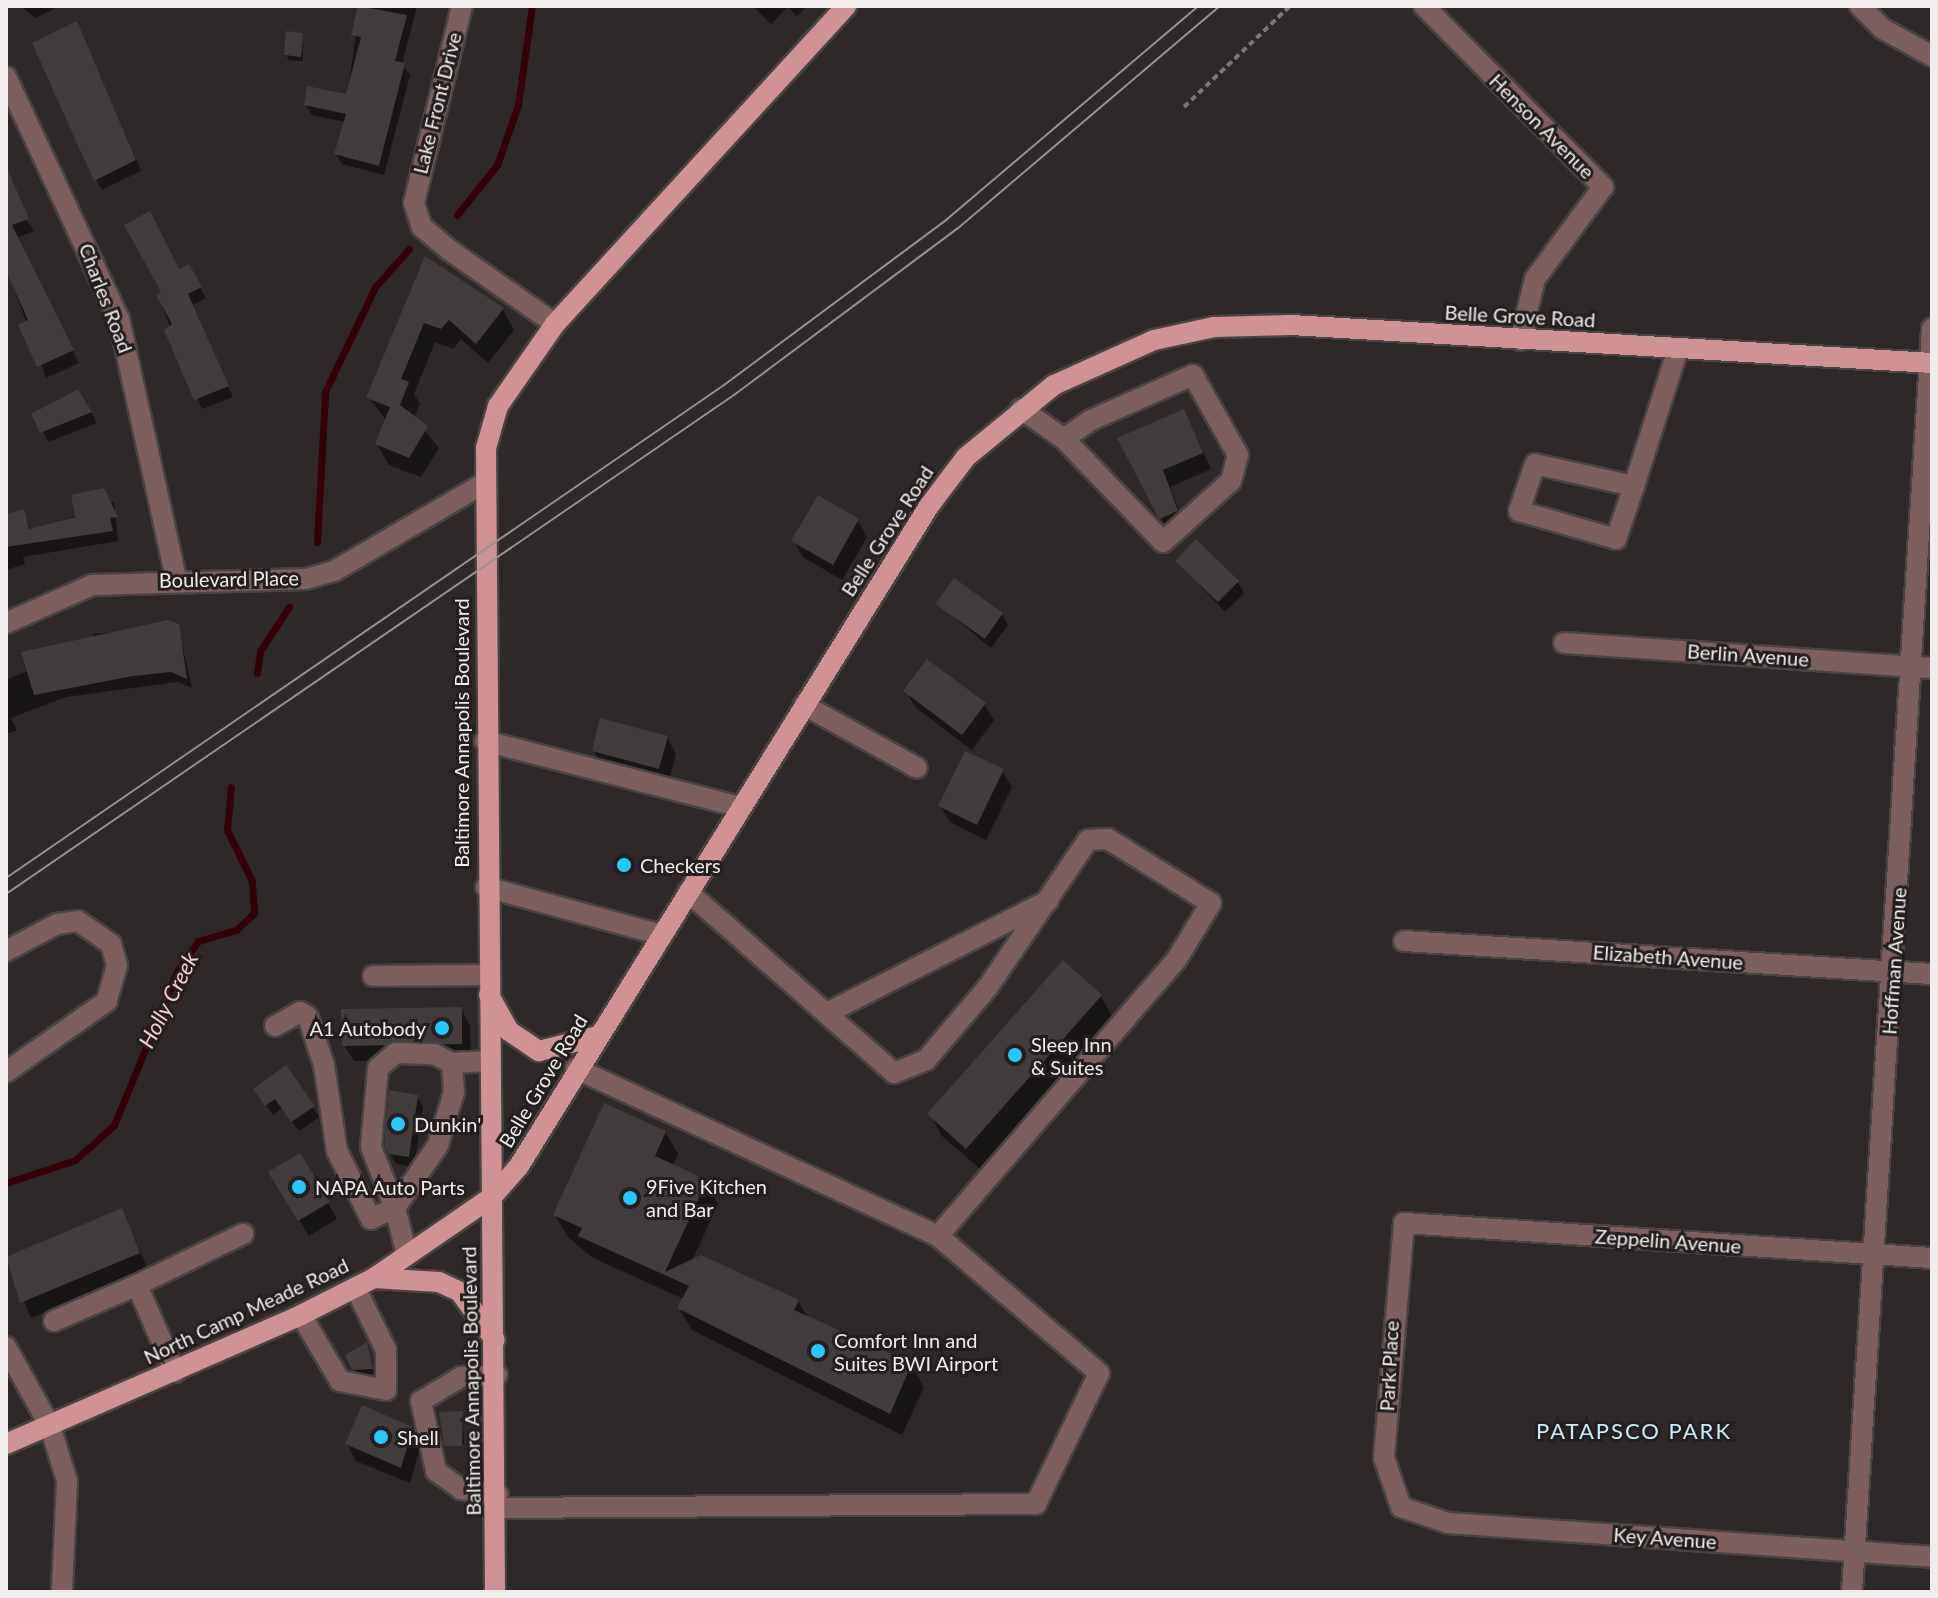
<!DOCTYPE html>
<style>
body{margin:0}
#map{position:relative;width:1938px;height:1598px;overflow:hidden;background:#2e2828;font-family:Lato,sans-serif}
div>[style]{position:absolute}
.shadow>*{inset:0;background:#0007}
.stream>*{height:7px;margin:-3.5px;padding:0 3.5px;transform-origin:3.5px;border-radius:3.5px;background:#350008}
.building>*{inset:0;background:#423c3c}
.path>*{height:4px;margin-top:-2px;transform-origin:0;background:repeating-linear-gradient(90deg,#7c7777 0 6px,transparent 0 10px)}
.roads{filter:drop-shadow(2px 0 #494343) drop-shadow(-2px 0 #494343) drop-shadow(0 2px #494343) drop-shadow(0 -2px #494343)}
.minor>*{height:20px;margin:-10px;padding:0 10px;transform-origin:10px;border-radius:10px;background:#7d5f5f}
.major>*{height:20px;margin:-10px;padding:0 10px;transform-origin:10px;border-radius:10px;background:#d09395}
.tram>*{height:2px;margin:-1px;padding:0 1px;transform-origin:1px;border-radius:1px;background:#989393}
.dots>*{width:22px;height:22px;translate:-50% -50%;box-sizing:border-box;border:4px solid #241e1e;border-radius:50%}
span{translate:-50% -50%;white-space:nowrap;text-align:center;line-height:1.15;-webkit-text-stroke:6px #241e1e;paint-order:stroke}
.street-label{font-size:20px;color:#f0ecec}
.poi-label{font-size:20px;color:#f0ecec}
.left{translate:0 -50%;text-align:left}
.right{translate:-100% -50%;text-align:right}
.water-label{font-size:22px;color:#f8cecf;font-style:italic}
.neighbourhood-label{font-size:22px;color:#caeafa;letter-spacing:2px}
.frame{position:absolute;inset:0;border:8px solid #f0ecec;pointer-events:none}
</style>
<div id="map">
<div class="shadow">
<div style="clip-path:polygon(21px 6px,60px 6px,35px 18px)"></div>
<div style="clip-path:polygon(360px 6px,417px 6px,402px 64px,410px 75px,384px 175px,342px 164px,336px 154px,345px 122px,312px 115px,306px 105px,347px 97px)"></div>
<div style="clip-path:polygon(753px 6px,807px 6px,797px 16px,788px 7px,771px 24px)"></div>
<div style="clip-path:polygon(82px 34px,141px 171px,102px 190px,96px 180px)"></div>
<div style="clip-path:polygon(302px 35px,303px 61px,289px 60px,286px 55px)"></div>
<div style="clip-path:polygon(6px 190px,34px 231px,17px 238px,79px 363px,46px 378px,6px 266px)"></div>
<div style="clip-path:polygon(426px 259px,503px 310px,514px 330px,488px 363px,461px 339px,453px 349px,435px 342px,414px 394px,420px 404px,414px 418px,439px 448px,421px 477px,389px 465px,377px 444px,387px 421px,368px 397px)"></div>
<div style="clip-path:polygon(188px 267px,206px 298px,193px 305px,233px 397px,202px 409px,158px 296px)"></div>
<div style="clip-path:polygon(81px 393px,97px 423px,48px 442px,34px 415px)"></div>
<div style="clip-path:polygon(1183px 411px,1211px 469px,1170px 487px,1185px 528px,1170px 535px,1119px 439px)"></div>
<div style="clip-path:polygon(114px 502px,118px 541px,23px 557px,25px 564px,6px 570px,6px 516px,23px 511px,31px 531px)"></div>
<div style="clip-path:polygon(858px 521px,867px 537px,842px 580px,803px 557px,794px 541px)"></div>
<div style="clip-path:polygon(1177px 561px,1238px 582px,1244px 593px,1225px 612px)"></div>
<div style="clip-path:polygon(938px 604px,1002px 615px,1008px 625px,991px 648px)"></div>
<div style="clip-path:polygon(178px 627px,192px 688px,178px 682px,66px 697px,11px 718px,17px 730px,6px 734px,6px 680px,94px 643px,93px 634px)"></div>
<div style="clip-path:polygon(906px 691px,984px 704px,994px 720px,972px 750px,915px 707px)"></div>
<div style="clip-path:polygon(667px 737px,676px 754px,668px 784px,603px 767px,594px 751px)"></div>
<div style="clip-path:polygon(1002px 771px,1012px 787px,986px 840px,950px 822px,940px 806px)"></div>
<div style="clip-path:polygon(1101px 996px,1113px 1018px,980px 1169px,942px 1136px,930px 1114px)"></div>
<div style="clip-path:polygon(461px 1009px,470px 1025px,471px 1059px,354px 1061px,344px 1045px)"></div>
<div style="clip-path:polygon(286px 1068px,319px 1117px,299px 1131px,282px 1108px,273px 1115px,262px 1099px)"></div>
<div style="clip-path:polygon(417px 1097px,423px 1107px,414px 1167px,396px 1164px,390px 1153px)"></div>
<div style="clip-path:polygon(665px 1132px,678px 1154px,672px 1167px,706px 1182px,718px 1204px,692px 1261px,798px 1301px,808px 1319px,911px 1365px,924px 1387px,902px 1435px,692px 1330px,679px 1308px,684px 1299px,593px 1258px,568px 1237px,555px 1215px)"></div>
<div style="clip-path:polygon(280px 1189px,328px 1203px,337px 1219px,309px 1236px)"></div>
<div style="clip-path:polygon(121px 1210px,148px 1269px,31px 1318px,6px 1259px)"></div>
<div style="clip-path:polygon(367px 1344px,374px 1374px,357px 1374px,348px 1356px)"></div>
<div style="clip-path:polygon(462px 1413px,464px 1444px,446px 1444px)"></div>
<div style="clip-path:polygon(412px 1429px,421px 1445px,410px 1483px,356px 1461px,347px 1444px)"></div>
</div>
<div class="stream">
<div style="left:457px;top:215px;width:64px;rotate:-51.3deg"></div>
<div style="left:497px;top:165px;width:64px;rotate:-70.7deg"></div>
<div style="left:518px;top:105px;width:100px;rotate:-82deg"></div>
<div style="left:317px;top:542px;width:150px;rotate:-86.9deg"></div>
<div style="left:325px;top:392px;width:116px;rotate:-64.5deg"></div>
<div style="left:375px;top:287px;width:51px;rotate:-48.2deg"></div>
<div style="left:257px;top:673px;width:22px;rotate:-82deg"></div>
<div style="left:260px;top:651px;width:53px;rotate:-56.6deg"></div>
<div style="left:6px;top:1183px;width:73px;rotate:-18.4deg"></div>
<div style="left:75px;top:1160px;width:52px;rotate:-41.9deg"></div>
<div style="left:114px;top:1125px;width:168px;rotate:-67.6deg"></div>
<div style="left:178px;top:970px;width:35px;rotate:-55deg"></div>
<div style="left:198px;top:941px;width:40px;rotate:-16deg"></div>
<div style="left:236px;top:930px;width:25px;rotate:-43deg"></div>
<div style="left:254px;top:913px;width:32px;rotate:-94deg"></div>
<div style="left:252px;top:881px;width:57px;rotate:-116.1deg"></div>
<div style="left:227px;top:830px;width:43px;rotate:-84.7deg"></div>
</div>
<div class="building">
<div style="clip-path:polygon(358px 6px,407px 15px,395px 61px,405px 63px,379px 166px,334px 154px,346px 114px,304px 105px,307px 86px,346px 94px,361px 37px,351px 35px)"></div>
<div style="clip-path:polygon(77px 21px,136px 160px,94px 181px,32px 43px)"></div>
<div style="clip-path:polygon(286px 31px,303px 33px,301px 57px,284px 55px)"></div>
<div style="clip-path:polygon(6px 166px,29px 219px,12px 225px,74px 350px,37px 367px,18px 325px,28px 320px,6px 271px)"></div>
<div style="clip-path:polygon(150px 211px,179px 269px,189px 264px,202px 287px,188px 294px,229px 386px,194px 400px,164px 330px,172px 324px,156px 295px,161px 292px,124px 225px)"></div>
<div style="clip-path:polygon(425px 256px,504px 308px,476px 344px,449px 320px,441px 329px,424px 323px,401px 379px,409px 382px,400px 405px,428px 426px,409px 458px,375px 444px,390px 407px,366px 398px)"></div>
<div style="clip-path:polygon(78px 389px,92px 412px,40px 433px,31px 414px)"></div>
<div style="clip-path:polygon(1184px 409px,1203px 453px,1163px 470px,1178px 511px,1159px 519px,1117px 438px)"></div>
<div style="clip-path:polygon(104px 488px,118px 517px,110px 518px,113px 531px,6px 547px,6px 514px,24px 509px,29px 529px,75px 517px,71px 495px)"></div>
<div style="clip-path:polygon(818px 495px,859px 519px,833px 565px,791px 541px)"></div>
<div style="clip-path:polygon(1196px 539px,1239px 581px,1218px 602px,1175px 561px)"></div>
<div style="clip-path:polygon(954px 578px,1003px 613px,985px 639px,935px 604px)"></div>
<div style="clip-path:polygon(168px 620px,179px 624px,187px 679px,171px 672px,133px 676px,34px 695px,21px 652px)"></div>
<div style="clip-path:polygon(927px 659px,986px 703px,962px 735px,903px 691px)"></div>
<div style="clip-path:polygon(600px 718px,668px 736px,659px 769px,592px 751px)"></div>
<div style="clip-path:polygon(965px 751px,1004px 769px,977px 825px,938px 806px)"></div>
<div style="clip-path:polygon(1063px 960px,1102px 995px,966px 1149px,927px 1114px)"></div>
<div style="clip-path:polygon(462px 1007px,462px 1044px,342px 1046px,341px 1009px)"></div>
<div style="clip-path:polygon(286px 1065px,315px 1106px,291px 1122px,275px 1099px,265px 1106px,253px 1089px)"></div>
<div style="clip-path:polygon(389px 1090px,418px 1095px,409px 1157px,388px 1154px,384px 1145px)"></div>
<div style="clip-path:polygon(604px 1103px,666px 1131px,655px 1156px,707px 1180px,665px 1272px,701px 1255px,799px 1300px,794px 1310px,912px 1363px,890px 1414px,677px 1308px,689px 1286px,578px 1236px,582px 1228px,553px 1215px)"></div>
<div style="clip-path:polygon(300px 1153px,330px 1202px,298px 1221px,268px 1172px)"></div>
<div style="clip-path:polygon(122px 1208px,140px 1253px,20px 1303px,6px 1257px)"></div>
<div style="clip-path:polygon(367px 1342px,373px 1369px,352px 1370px,345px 1355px)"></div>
<div style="clip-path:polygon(362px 1405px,413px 1427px,401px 1468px,345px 1444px)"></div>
<div style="clip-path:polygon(463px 1411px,462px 1446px,444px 1446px,439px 1412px)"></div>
</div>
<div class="path">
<div style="left:1184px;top:107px;width:146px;rotate:-43.6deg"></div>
</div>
<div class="roads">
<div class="minor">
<div style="left:462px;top:6px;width:203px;rotate:103.7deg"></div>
<div style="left:414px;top:203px;width:25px;rotate:72deg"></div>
<div style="left:422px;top:227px;width:34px;rotate:40deg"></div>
<div style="left:448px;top:249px;width:131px;rotate:35deg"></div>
<div style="left:1424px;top:6px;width:255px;rotate:45.3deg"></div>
<div style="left:1603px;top:187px;width:114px;rotate:126.5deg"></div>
<div style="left:1535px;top:279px;width:63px;rotate:103.8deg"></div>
<div style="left:1860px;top:6px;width:33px;rotate:45deg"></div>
<div style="left:1883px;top:29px;width:56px;rotate:28.9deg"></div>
<div style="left:6px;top:77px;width:267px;rotate:65deg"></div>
<div style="left:119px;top:319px;width:265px;rotate:77.6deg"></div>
<div style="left:1021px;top:409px;width:52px;rotate:34.9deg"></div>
<div style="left:1064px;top:439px;width:143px;rotate:46.1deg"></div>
<div style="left:1163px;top:542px;width:91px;rotate:-41.9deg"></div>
<div style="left:1231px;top:481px;width:27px;rotate:-75deg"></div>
<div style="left:1238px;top:455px;width:92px;rotate:-119.4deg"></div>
<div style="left:1193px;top:375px;width:111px;rotate:156.2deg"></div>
<div style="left:1091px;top:420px;width:33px;rotate:145deg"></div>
<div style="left:1634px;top:486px;width:101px;rotate:-167.5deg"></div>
<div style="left:1535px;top:464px;width:50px;rotate:108.8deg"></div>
<div style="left:1519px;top:511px;width:101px;rotate:16.1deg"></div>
<div style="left:1616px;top:539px;width:56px;rotate:-71.2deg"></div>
<div style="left:1634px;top:486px;width:144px;rotate:-72.2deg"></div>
<div style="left:6px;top:623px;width:94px;rotate:-23.8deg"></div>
<div style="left:92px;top:585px;width:214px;rotate:-1.6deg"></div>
<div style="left:306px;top:579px;width:29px;rotate:-16deg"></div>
<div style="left:334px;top:571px;width:173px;rotate:-30.3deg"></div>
<div style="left:1564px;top:643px;width:369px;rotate:3.9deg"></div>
<div style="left:804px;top:705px;width:129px;rotate:29.1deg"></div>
<div style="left:485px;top:741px;width:264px;rotate:14.5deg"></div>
<div style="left:486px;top:887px;width:181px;rotate:15.3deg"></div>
<div style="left:688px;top:892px;width:274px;rotate:41.3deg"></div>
<div style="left:894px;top:1073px;width:35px;rotate:-22deg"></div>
<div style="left:926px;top:1060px;width:96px;rotate:-49.7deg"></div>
<div style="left:988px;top:987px;width:178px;rotate:-55.8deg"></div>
<div style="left:1088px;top:840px;width:20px;rotate:-3deg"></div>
<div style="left:1108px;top:839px;width:121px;rotate:31.9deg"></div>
<div style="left:1211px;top:903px;width:66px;rotate:121.3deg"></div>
<div style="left:1177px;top:959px;width:366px;rotate:130.8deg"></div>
<div style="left:1404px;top:941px;width:529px;rotate:3.58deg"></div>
<div style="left:6px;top:951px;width:58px;rotate:-27.9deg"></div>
<div style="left:57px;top:924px;width:21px;rotate:-8deg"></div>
<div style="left:78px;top:921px;width:40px;rotate:34.9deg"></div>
<div style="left:111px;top:944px;width:22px;rotate:74deg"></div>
<div style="left:117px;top:965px;width:37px;rotate:106deg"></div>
<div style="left:107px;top:1001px;width:123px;rotate:144.9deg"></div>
<div style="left:373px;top:976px;width:114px;rotate:-0.5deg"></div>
<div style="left:827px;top:1013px;width:248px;rotate:-26.9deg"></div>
<div style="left:275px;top:1026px;width:29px;rotate:-29deg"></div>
<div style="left:300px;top:1012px;width:9px;rotate:32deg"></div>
<div style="left:308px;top:1017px;width:51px;rotate:71.6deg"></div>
<div style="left:324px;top:1065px;width:87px;rotate:81.4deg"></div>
<div style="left:337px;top:1151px;width:76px;rotate:63.4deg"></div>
<div style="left:371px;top:1219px;width:26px;rotate:-25deg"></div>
<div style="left:395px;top:1208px;width:66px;rotate:-111.5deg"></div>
<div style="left:371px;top:1147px;width:79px;rotate:-84.9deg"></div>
<div style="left:378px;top:1068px;width:23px;rotate:-40deg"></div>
<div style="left:396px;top:1053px;width:38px;rotate:2deg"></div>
<div style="left:434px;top:1054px;width:20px;rotate:27deg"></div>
<div style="left:452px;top:1063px;width:29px;rotate:86deg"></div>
<div style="left:454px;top:1092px;width:55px;rotate:106.8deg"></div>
<div style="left:438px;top:1145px;width:76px;rotate:124.3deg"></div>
<div style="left:395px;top:1208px;width:49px;rotate:75.7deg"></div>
<div style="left:452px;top:1063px;width:37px;rotate:-3deg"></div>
<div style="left:1932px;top:1258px;width:529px;rotate:-176.21deg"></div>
<div style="left:1404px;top:1223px;width:236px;rotate:94.9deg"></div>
<div style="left:1384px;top:1458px;width:52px;rotate:70.9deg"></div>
<div style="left:1401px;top:1507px;width:50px;rotate:18.8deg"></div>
<div style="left:1448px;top:1523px;width:485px;rotate:4deg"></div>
<div style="left:301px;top:1315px;width:77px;rotate:59.4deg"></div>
<div style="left:340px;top:1381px;width:47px;rotate:11.1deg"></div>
<div style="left:386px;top:1390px;width:40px;rotate:-90deg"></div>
<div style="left:386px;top:1350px;width:70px;rotate:-116.2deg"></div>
<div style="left:54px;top:1321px;width:90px;rotate:-23.4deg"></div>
<div style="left:6px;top:1347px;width:90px;rotate:60.9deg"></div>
<div style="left:50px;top:1426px;width:58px;rotate:72.8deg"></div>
<div style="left:67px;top:1481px;width:111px;rotate:92.6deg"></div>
<div style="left:175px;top:1372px;width:95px;rotate:-113.6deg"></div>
<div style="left:137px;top:1285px;width:118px;rotate:-25.7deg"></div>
<div style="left:497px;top:1375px;width:36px;rotate:177deg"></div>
<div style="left:461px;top:1377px;width:47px;rotate:149deg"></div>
<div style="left:421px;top:1401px;width:72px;rotate:77.9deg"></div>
<div style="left:436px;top:1471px;width:31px;rotate:36deg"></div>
<div style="left:461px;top:1489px;width:37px;rotate:8deg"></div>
<div style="left:498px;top:1508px;width:538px;rotate:-0.43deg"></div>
<div style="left:1036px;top:1504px;width:145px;rotate:-64.3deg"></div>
<div style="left:1099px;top:1373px;width:211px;rotate:-139.6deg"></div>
<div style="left:938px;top:1236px;width:399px;rotate:-155.2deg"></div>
<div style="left:1852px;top:1592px;width:1266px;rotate:-86.38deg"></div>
</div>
<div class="major">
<div style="left:489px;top:995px;width:41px;rotate:60.9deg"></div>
<div style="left:509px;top:1031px;width:36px;rotate:34deg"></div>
<div style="left:539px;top:1051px;width:61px;rotate:-14.3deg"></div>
<div style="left:374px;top:1278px;width:65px;rotate:3.5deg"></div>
<div style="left:439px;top:1282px;width:23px;rotate:25deg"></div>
<div style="left:460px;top:1292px;width:59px;rotate:53.9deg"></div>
<div style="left:6px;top:1444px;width:322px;rotate:-23.6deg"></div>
<div style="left:301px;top:1315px;width:82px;rotate:-26.9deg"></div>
<div style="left:374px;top:1278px;width:143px;rotate:-34.5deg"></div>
<div style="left:492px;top:1197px;width:41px;rotate:-48.9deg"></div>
<div style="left:519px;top:1166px;width:777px;rotate:-58.15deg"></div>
<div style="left:929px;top:506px;width:61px;rotate:-52.9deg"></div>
<div style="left:966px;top:457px;width:114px;rotate:-39.3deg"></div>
<div style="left:1054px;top:385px;width:110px;rotate:-24.2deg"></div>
<div style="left:1154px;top:340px;width:61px;rotate:-12.2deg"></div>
<div style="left:1214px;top:327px;width:77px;rotate:-1.5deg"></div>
<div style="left:1291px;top:325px;width:642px;rotate:3.39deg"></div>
<div style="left:495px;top:1592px;width:1144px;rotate:-90.45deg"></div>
<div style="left:486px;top:448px;width:44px;rotate:-74.1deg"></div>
<div style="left:498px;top:406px;width:100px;rotate:-55.2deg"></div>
<div style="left:555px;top:324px;width:431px;rotate:-47.5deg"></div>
</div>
</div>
<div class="tram">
<div style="left:6px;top:878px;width:871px;rotate:-34.47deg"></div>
<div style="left:724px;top:385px;width:277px;rotate:-36.6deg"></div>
<div style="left:946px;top:220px;width:331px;rotate:-40.3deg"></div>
<div style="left:6px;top:894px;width:883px;rotate:-34.43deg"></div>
<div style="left:734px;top:395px;width:278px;rotate:-36.7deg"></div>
<div style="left:957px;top:229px;width:345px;rotate:-40.3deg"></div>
</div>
<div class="dots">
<div style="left:624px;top:865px;background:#26c9fe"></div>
<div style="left:442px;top:1028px;background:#26c9fe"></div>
<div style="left:1015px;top:1055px;background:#26c9fe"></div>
<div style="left:398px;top:1124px;background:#26c9fe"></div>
<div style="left:299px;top:1187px;background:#26c9fe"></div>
<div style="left:630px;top:1198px;background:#26c9fe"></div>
<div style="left:818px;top:1351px;background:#26c9fe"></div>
<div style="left:381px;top:1437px;background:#26c9fe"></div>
</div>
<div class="street-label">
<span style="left:437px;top:103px;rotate:-76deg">Lake Front Drive</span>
<span style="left:1542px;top:126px;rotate:45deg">Henson Avenue</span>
<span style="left:106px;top:298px;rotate:69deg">Charles Road</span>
<span style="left:1520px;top:316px;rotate:3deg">Belle Grove Road</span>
<span style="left:887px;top:531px;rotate:-57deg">Belle Grove Road</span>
<span style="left:229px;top:579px;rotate:-1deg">Boulevard Place</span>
<span style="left:1748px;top:655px;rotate:4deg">Berlin Avenue</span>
<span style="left:461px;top:733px;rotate:-90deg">Baltimore Annapolis Boulevard</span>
<span style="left:1668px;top:957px;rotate:4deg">Elizabeth Avenue</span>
<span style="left:1894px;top:961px;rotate:-86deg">Hoffman Avenue</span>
<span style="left:543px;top:1081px;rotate:-59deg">Belle Grove Road</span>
<span style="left:1668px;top:1241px;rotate:4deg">Zeppelin Avenue</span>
<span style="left:246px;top:1311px;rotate:-25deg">North Camp Meade Road</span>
<span style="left:1389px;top:1366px;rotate:-87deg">Park Place</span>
<span style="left:471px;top:1381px;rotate:-91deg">Baltimore Annapolis Boulevard</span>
<span style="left:1665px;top:1538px;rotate:4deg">Key Avenue</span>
</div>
<div class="poi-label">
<span class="left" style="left:640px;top:865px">Checkers</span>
<span class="right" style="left:426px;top:1028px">A1 Autobody</span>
<span class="left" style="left:1031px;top:1056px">Sleep Inn<br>&amp; Suites</span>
<span class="left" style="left:414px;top:1124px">Dunkin'</span>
<span class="left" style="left:646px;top:1198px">9Five Kitchen<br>and Bar</span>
<span class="left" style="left:315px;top:1187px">NAPA Auto Parts</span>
<span class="left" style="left:834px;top:1352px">Comfort Inn and<br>Suites BWI Airport</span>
<span class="left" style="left:397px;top:1437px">Shell</span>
</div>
<div class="water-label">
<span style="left:168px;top:1000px;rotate:-63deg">Holly Creek</span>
</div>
<div class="neighbourhood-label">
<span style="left:1634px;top:1431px">PATAPSCO PARK</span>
</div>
<div class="frame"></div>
</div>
